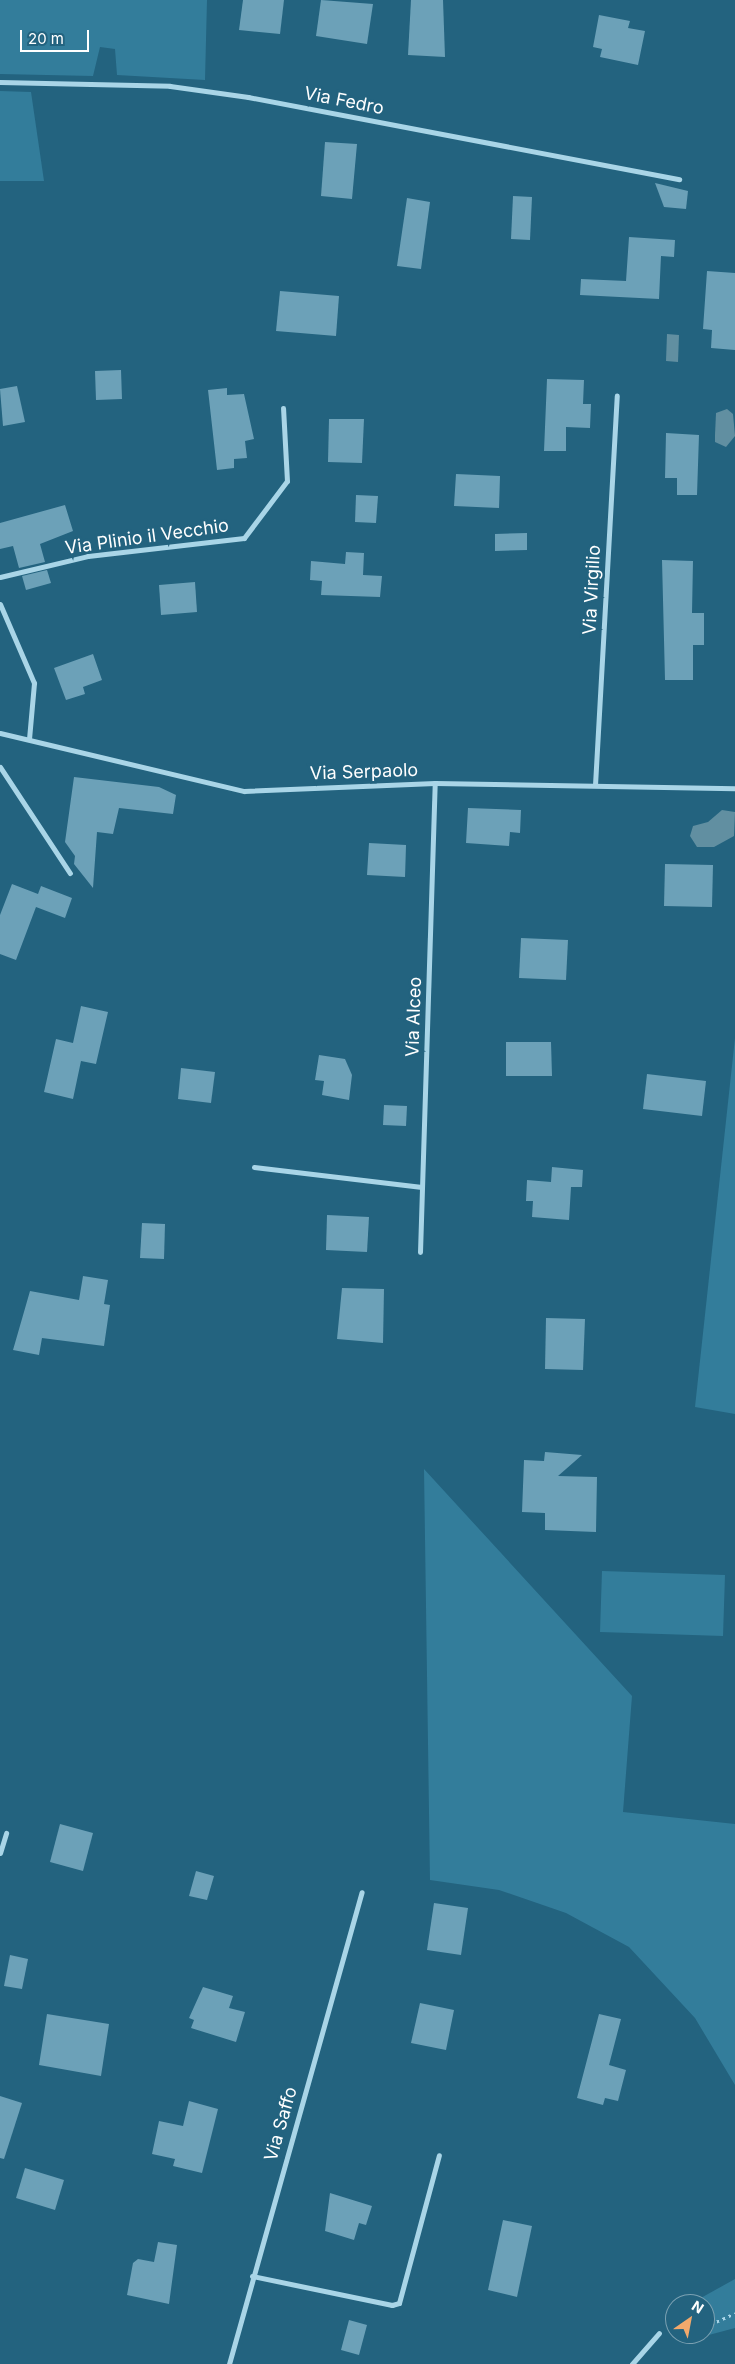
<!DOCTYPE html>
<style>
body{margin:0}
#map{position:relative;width:735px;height:2364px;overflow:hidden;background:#23637f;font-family:Inter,sans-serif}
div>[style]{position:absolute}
.green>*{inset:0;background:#337d9b}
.water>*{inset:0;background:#618fa1}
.building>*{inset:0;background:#6ca1b8}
.path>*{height:3px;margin-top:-1.5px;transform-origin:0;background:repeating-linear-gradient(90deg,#a9d5e7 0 2.5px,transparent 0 6.5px)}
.street>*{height:5px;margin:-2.5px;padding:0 2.5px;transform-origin:2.5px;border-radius:2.5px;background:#a9d5e7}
span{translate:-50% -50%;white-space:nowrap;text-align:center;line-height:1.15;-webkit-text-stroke:5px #23637f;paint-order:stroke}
.street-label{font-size:18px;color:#fff}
.north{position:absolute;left:665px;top:2294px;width:50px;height:50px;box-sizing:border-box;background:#23637f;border:1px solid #7ba1b2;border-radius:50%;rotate:33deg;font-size:14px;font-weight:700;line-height:20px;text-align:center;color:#fff}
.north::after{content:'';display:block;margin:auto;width:18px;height:22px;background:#f2a96c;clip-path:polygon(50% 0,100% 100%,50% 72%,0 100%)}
.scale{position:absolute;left:20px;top:30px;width:69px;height:22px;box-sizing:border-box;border:2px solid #fff;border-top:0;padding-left:6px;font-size:15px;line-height:18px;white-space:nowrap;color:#fff;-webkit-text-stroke:4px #23637f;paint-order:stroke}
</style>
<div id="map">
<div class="green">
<div style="clip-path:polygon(0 0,207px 0,205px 80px,117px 75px,115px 49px,100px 47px,93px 76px,0 74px)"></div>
<div style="clip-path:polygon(0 91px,31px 92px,44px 181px,0 181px)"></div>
<div style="clip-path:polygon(735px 1038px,735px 1414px,695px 1407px)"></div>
<div style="clip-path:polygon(424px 1469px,632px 1696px,623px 1812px,735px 1824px,735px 2085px,695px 2018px,629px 1947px,566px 1913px,499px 1890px,430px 1880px)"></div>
<div style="clip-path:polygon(602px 1571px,725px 1575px,723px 1636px,600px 1632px)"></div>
<div style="clip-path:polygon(735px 2279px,735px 2328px,690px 2340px,689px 2334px,705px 2334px,705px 2304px,690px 2304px)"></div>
</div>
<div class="water">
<div style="clip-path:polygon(667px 334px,679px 335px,678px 362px,666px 361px)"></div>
<div style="clip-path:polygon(727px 409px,733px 414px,735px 436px,726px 447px,715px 442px,715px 435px,716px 413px)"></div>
<div style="clip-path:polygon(722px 810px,735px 812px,734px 836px,714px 847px,697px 847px,690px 836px,693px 826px,708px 822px)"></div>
</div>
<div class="building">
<div style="clip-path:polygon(243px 0,284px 0,280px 34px,239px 30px)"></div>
<div style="clip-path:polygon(321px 0,373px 4px,367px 44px,316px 36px)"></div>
<div style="clip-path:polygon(411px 0,443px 0,445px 57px,408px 55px)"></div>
<div style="clip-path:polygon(599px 15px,630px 21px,628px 28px,645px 31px,638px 65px,600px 57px,602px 49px,593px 47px)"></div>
<div style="clip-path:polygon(325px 142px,357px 144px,352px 199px,321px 196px)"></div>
<div style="clip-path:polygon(655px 183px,688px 191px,686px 209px,664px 207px)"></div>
<div style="clip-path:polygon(513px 196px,532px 197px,530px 240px,511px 239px)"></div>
<div style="clip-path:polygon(407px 198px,430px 202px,421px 269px,397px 266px)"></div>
<div style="clip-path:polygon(629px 237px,675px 240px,674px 257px,661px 256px,659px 299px,580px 295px,581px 279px,626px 281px)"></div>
<div style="clip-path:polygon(707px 271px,735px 273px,735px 350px,711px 348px,712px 330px,703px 329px)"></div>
<div style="clip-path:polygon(280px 291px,339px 296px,336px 336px,276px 331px)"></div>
<div style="clip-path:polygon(121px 370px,122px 399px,96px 400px,95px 371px)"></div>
<div style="clip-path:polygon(547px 379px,584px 380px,583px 404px,591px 404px,590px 428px,566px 427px,566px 451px,544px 451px)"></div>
<div style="clip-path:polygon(17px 386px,25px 422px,3px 426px,0 389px)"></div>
<div style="clip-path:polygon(227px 388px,227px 395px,244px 394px,254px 439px,245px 441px,247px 458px,234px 459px,234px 468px,217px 470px,208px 390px)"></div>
<div style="clip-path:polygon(329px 419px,364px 419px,362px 463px,328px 462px)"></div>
<div style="clip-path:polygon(666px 433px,699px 435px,697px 495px,677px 495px,677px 478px,665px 478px)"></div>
<div style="clip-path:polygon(456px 474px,500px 476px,499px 508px,454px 506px)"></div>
<div style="clip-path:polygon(356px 495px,378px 496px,376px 523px,355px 522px)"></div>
<div style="clip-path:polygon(65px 505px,73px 531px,40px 544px,45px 562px,19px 568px,13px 546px,0 549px,0 523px)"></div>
<div style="clip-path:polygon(527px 533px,527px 550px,495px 551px,495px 534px)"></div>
<div style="clip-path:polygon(346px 552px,364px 553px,363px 575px,382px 576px,380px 597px,321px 595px,322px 581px,310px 580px,311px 561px,345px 564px)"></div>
<div style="clip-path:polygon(662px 560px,693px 561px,692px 613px,704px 613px,704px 645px,693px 645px,693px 680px,665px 680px)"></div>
<div style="clip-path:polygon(47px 570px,51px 583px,26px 590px,22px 576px)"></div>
<div style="clip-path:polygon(195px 582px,197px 612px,161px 615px,159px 585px)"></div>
<div style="clip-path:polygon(93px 654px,102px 680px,83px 687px,85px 694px,66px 700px,54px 668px)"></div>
<div style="clip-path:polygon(74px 777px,159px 787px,176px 795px,173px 814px,119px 808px,113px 834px,97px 832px,93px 888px,74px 864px,75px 856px,65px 842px)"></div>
<div style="clip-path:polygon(468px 808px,521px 810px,520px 833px,510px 832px,509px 846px,466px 843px)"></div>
<div style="clip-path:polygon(369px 843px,406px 845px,405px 877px,367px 875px)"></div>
<div style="clip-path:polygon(665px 864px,713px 865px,712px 907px,664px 906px)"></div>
<div style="clip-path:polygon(12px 884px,38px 894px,41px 886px,72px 898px,65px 918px,36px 907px,16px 960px,0 954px,0 915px)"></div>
<div style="clip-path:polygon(521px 938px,568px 940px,566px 980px,519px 978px)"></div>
<div style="clip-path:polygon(81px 1006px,108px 1012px,96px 1064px,81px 1061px,73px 1099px,44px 1092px,56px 1039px,73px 1043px)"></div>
<div style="clip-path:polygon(506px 1042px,551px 1042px,552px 1076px,506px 1076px)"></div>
<div style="clip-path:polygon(319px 1055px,345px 1059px,352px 1075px,349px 1100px,322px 1095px,324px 1081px,315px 1080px)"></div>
<div style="clip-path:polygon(181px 1068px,215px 1072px,211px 1103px,178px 1099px)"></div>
<div style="clip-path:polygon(647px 1074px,706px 1081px,702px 1116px,643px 1109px)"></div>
<div style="clip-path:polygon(384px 1105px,407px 1106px,406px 1126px,383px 1125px)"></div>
<div style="clip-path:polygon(552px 1167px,583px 1170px,582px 1187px,571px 1187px,569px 1220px,532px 1217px,533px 1201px,526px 1201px,527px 1180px,551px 1182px)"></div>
<div style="clip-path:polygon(327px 1215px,369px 1217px,367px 1252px,326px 1250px)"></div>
<div style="clip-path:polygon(142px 1223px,165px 1224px,164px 1259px,140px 1258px)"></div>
<div style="clip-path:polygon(83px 1276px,108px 1280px,104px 1304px,110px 1305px,104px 1346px,42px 1338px,39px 1355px,13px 1350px,30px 1291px,79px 1300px)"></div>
<div style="clip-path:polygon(342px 1288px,384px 1289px,383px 1343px,337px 1339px)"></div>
<div style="clip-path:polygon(546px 1318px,585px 1319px,583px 1370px,545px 1369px)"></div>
<div style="clip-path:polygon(545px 1452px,582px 1455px,558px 1476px,597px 1477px,596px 1532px,545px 1530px,545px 1513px,522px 1512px,524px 1460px,544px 1461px)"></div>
<div style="clip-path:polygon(60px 1824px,93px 1833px,83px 1871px,50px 1862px)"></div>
<div style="clip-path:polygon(196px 1871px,214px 1876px,207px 1900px,189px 1896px)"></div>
<div style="clip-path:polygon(434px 1903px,468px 1908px,461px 1955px,427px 1950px)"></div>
<div style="clip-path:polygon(10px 1955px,28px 1959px,22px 1989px,4px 1986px)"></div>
<div style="clip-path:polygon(203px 1987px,233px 1996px,229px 2008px,245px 2012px,236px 2042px,191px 2028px,194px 2020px,189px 2018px)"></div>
<div style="clip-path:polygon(420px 2003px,454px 2010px,446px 2050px,411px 2043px)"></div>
<div style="clip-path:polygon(47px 2014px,109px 2024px,101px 2076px,39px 2065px)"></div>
<div style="clip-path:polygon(599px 2014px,621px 2019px,609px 2065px,626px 2070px,618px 2101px,605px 2098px,603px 2105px,577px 2098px)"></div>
<div style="clip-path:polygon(0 2096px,22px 2103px,4px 2159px,0 2158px)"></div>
<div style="clip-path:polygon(189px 2101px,218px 2109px,202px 2173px,173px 2166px,175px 2159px,152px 2154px,159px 2121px,183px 2126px)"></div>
<div style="clip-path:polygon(25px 2168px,64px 2180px,55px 2210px,16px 2198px)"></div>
<div style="clip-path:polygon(330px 2193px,372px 2206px,366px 2225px,359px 2223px,354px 2240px,325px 2231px)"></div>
<div style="clip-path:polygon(503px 2220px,532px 2226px,517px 2297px,488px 2290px)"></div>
<div style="clip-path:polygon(158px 2242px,177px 2245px,169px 2304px,127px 2295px,133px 2263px,138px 2259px,154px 2262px)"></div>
<div style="clip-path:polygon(349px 2320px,367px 2325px,359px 2355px,341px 2350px)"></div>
</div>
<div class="path">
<div style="left:705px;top:2327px;width:33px;rotate:-25deg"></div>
</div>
<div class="street">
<div style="left:0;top:82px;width:170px;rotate:1.3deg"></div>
<div style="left:170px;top:86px;width:79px;rotate:8deg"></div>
<div style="left:248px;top:97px;width:439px;rotate:10.8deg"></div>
<div style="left:0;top:577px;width:90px;rotate:-13.4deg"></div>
<div style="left:88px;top:556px;width:157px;rotate:-6.6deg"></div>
<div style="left:244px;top:538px;width:71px;rotate:-53deg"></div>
<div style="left:287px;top:481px;width:73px;rotate:-93.1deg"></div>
<div style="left:0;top:604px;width:86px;rotate:66.7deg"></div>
<div style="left:34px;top:683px;width:56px;rotate:95.1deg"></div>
<div style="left:0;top:733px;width:251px;rotate:13.4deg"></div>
<div style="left:244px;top:791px;width:191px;rotate:-2.4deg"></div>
<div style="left:435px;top:783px;width:300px;rotate:1deg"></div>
<div style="left:0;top:767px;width:127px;rotate:56.6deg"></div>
<div style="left:595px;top:785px;width:390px;rotate:-86.8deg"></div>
<div style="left:254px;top:1167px;width:169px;rotate:6.8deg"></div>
<div style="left:420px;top:1252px;width:469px;rotate:-88.2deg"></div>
<div style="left:0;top:1853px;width:21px;rotate:-73deg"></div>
<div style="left:252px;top:2276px;width:143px;rotate:11.7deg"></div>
<div style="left:392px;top:2305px;width:7px;rotate:-16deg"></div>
<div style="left:399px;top:2303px;width:153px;rotate:-74.9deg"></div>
<div style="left:229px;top:2364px;width:490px;rotate:-74.3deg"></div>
<div style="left:632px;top:2364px;width:41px;rotate:-48.9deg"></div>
</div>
<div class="street-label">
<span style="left:344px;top:101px;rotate:11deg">Via Fedro</span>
<span style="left:147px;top:537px;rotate:-8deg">Via Plinio il Vecchio</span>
<span style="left:592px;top:590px;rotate:-87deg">Via Virgilio</span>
<span style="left:364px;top:772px;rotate:-2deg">Via Serpaolo</span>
<span style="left:414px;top:1017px;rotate:-88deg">Via Alceo</span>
<span style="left:281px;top:2124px;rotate:-74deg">Via Saffo</span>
</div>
<div class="north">N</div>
<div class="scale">20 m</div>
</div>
